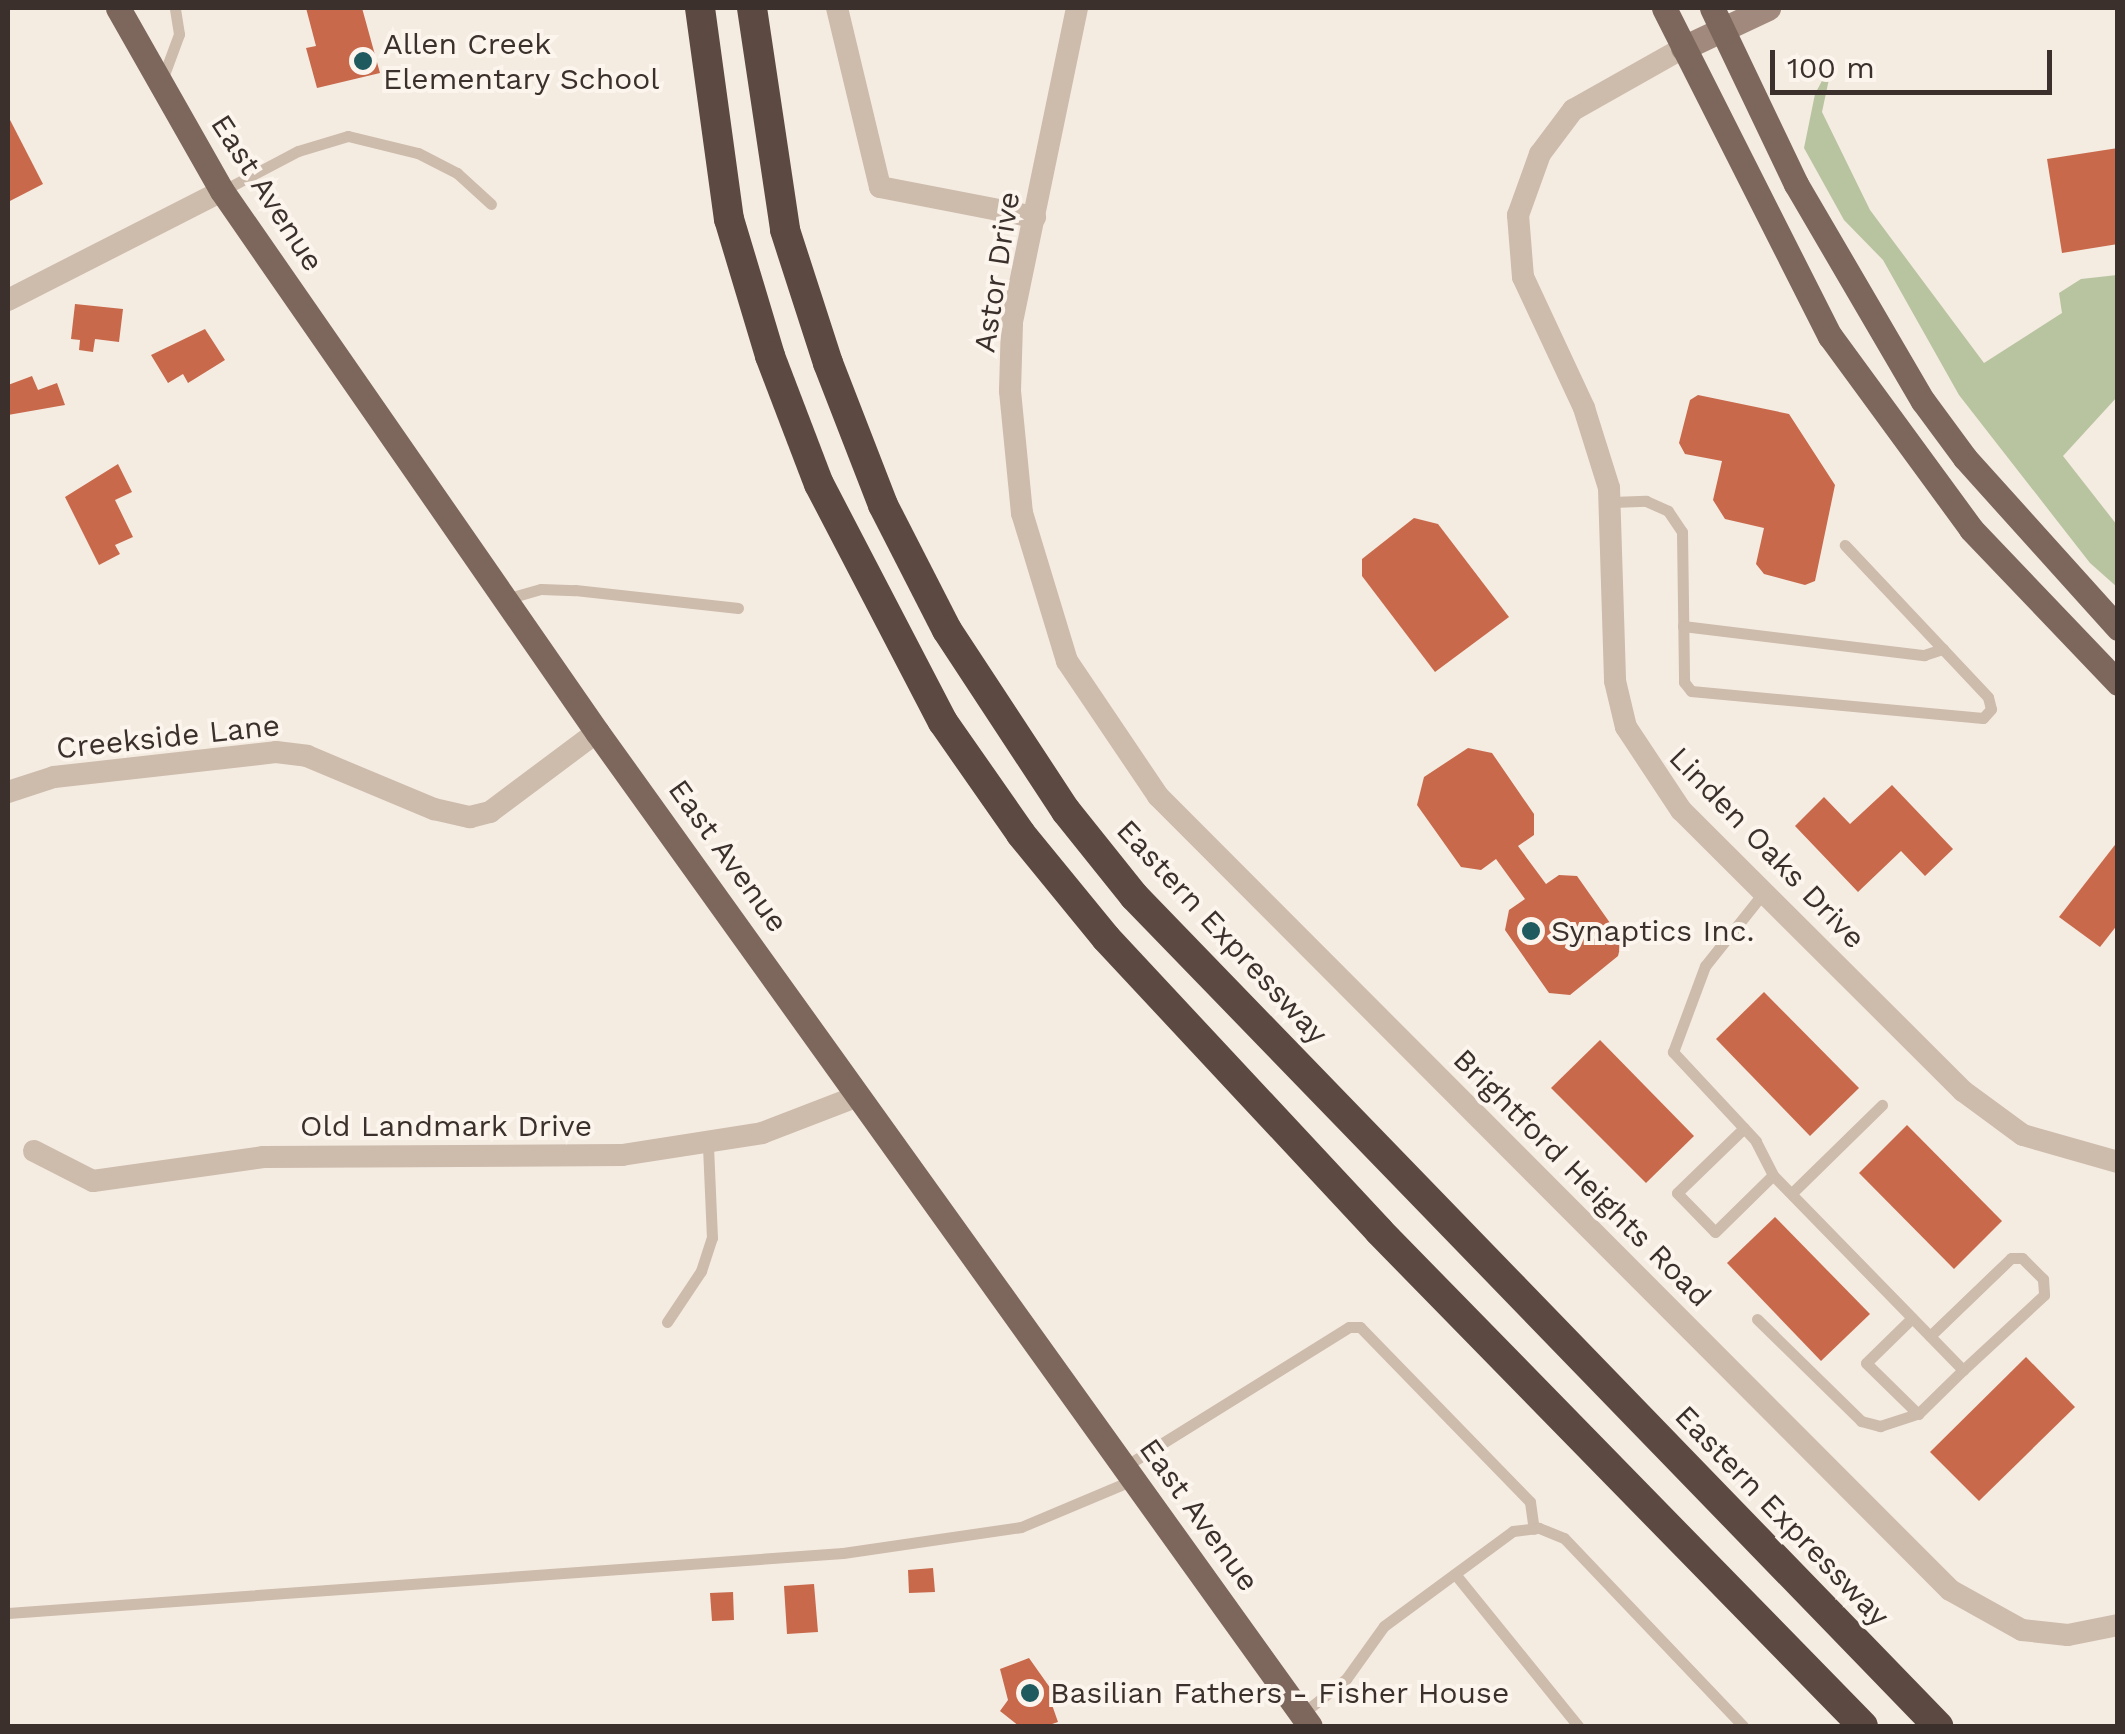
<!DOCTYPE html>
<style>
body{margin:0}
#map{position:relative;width:2125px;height:1734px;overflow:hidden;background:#f4ebe1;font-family:"Work Sans",sans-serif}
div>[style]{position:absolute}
.green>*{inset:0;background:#b8c4a0}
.building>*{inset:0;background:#c8694b}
.lane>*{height:11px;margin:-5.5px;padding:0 5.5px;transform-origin:5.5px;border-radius:5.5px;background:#cdbbac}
.street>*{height:22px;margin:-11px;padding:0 11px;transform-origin:11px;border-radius:11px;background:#cdbbac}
.secondary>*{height:25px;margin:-12.5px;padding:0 12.5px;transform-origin:12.5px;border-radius:12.5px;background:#a18a7d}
.primary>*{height:25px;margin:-12.5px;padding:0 12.5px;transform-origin:12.5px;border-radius:12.5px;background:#7d675c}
.highway>*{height:30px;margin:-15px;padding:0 15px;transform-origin:15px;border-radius:15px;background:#5c4a42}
.dots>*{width:28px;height:28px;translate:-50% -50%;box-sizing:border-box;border:5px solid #fbf5ee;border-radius:50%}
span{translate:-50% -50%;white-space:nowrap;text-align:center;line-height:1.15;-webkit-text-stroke:8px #fbf5ee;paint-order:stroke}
.poi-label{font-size:30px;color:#3b302b}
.left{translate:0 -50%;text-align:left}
.street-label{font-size:30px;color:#3b302b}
.frame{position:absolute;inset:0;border:10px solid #3b302b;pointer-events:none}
.scale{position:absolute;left:1770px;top:50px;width:282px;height:45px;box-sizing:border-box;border:5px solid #3b302b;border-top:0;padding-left:12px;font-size:30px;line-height:35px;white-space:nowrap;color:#3b302b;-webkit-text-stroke:8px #fbf5ee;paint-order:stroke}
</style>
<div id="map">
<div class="green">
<div style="clip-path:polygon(1833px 60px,1822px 112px,1870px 210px,1984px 363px,2062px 313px,2059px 293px,2081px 279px,2117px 275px,2117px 397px,2063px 456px,2117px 525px,2117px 587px,2090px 563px,1959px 395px,1883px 260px,1844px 220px,1804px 148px,1815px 94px)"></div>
</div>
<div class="building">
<div style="clip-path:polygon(306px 8px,362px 8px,380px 73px,317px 88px,306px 48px,316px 46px)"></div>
<div style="clip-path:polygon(8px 116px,43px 184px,8px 202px)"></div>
<div style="clip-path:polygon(2118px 148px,2118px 244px,2062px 253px,2047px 159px)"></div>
<div style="clip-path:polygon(75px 304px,123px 309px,119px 342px,95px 339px,93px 352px,79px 350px,80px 340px,71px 339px)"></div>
<div style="clip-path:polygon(205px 329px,225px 360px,188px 383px,183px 374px,168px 383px,151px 355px)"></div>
<div style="clip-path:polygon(32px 376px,38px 390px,57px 383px,65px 405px,8px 415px,8px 385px)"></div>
<div style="clip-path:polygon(1698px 395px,1789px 414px,1835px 485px,1815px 581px,1805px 585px,1764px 574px,1756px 564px,1764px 528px,1725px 519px,1713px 500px,1722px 461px,1685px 454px,1679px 443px,1690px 400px)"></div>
<div style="clip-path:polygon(118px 464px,132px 492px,115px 500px,133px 537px,115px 545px,120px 554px,99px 565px,65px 497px)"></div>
<div style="clip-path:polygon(1414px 518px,1438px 524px,1509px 617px,1435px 672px,1362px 576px,1362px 559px)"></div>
<div style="clip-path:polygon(1468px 748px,1492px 753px,1534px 814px,1534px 835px,1518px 846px,1546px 884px,1559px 875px,1577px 876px,1622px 940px,1618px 956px,1570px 995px,1549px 993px,1505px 930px,1509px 910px,1525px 899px,1496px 859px,1481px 870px,1461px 867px,1417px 805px,1424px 777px)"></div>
<div style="clip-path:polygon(1892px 785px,1953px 849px,1925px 876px,1901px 851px,1858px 892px,1795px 826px,1824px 797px,1850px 824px)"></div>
<div style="clip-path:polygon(2118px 841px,2118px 924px,2100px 947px,2059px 917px)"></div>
<div style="clip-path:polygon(1764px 992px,1859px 1088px,1810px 1136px,1716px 1039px)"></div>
<div style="clip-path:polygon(1600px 1040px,1694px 1136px,1646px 1183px,1551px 1088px)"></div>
<div style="clip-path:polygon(1907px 1125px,2002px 1221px,1954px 1269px,1859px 1173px)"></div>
<div style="clip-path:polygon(1775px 1217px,1870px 1314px,1821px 1361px,1727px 1263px)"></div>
<div style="clip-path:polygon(2026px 1357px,2075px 1407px,1979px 1501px,1930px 1452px)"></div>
<div style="clip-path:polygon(933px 1568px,935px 1592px,909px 1593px,908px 1570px)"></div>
<div style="clip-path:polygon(814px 1584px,818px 1632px,787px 1634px,784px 1586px)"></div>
<div style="clip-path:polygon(733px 1592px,734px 1620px,712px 1621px,710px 1593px)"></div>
<div style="clip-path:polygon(1029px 1658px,1058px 1699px,1051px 1702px,1058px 1722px,1046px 1726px,1019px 1726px,1000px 1711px,1008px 1700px,1000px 1669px)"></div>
</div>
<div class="lane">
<div style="left:162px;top:80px;width:49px;rotate:-69.7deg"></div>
<div style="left:179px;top:34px;width:26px;rotate:-99deg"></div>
<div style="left:222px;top:191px;width:86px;rotate:-27.8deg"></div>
<div style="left:298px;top:151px;width:52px;rotate:-16.7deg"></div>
<div style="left:348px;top:136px;width:72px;rotate:13.7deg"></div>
<div style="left:418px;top:153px;width:44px;rotate:27.1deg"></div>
<div style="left:457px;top:173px;width:46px;rotate:42.4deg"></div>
<div style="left:1612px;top:502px;width:34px;rotate:-2deg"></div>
<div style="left:1646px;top:501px;width:24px;rotate:24deg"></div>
<div style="left:1668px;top:511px;width:25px;rotate:56deg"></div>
<div style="left:1682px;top:532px;width:150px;rotate:89.2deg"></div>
<div style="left:1684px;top:682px;width:11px;rotate:52deg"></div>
<div style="left:1691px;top:691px;width:293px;rotate:5.3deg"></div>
<div style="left:1983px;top:718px;width:12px;rotate:-48deg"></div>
<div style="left:1991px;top:709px;width:12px;rotate:-104deg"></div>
<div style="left:1988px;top:697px;width:209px;rotate:-133.3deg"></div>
<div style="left:506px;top:599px;width:36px;rotate:-16deg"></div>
<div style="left:541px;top:589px;width:34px;rotate:2deg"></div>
<div style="left:575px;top:590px;width:164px;rotate:6.3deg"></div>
<div style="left:1683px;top:626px;width:243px;rotate:6.9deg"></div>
<div style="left:1924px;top:655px;width:20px;rotate:-18deg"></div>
<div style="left:1744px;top:1128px;width:93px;rotate:135.9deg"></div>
<div style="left:1677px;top:1193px;width:54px;rotate:45.7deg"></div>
<div style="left:1715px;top:1232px;width:81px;rotate:-44.5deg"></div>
<div style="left:1792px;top:1193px;width:126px;rotate:-44.4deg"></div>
<div style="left:1912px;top:1318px;width:64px;rotate:135.6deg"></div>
<div style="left:1866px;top:1363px;width:73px;rotate:44.4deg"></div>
<div style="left:1757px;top:1319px;width:146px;rotate:44.4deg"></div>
<div style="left:1861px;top:1421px;width:20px;rotate:15deg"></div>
<div style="left:1880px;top:1426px;width:40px;rotate:-18deg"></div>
<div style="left:1918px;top:1414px;width:63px;rotate:-44.4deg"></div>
<div style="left:1963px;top:1370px;width:272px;rotate:-134.3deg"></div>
<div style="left:1773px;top:1175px;width:38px;rotate:-117deg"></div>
<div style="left:1756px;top:1141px;width:122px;rotate:-133deg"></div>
<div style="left:1673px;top:1052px;width:92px;rotate:-69.6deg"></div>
<div style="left:1705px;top:966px;width:95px;rotate:-51.4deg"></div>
<div style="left:667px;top:1322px;width:61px;rotate:-56.3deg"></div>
<div style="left:701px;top:1271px;width:35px;rotate:-72deg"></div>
<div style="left:712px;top:1238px;width:93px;rotate:-92.5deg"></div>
<div style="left:1930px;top:1336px;width:112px;rotate:-43.9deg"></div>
<div style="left:2011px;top:1258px;width:11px"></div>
<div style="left:2022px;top:1258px;width:30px;rotate:45deg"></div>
<div style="left:2043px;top:1279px;width:16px;rotate:86deg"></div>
<div style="left:2044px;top:1295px;width:110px;rotate:137.2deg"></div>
<div style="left:1124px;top:1467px;width:265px;rotate:-31.9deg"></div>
<div style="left:1349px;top:1327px;width:11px"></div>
<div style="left:1360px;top:1327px;width:244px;rotate:45.8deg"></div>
<div style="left:1530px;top:1502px;width:27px;rotate:82deg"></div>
<div style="left:1455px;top:1574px;width:196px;rotate:51deg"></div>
<div style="left:8px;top:1613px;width:837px;rotate:-4.11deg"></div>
<div style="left:843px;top:1553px;width:180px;rotate:-8.3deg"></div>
<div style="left:1021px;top:1527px;width:121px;rotate:-22.8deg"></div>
<div style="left:1302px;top:1714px;width:56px;rotate:-38.5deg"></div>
<div style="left:1346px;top:1679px;width:65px;rotate:-54.4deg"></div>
<div style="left:1384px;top:1626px;width:160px;rotate:-36.4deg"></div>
<div style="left:1513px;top:1531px;width:26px;rotate:-7deg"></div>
<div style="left:1539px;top:1528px;width:27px;rotate:22deg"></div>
<div style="left:1564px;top:1538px;width:260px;rotate:46.4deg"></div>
</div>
<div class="street">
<div style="left:837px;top:8px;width:184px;rotate:76.5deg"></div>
<div style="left:880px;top:187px;width:158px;rotate:11deg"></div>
<div style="left:1077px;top:8px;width:322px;rotate:101.7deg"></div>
<div style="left:1012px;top:323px;width:68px;rotate:91.7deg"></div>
<div style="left:1010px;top:391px;width:123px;rotate:84.4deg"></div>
<div style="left:1022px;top:513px;width:155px;rotate:73.1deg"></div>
<div style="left:1067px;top:661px;width:163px;rotate:56deg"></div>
<div style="left:1158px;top:796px;width:1121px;rotate:45.07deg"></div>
<div style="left:1950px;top:1590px;width:82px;rotate:29.1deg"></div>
<div style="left:2022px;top:1630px;width:46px;rotate:6.2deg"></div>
<div style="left:2068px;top:1635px;width:51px;rotate:-11.3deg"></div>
<div style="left:1683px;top:48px;width:126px;rotate:150.6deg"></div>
<div style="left:1573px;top:110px;width:55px;rotate:126.9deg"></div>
<div style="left:1540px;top:154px;width:65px;rotate:109.8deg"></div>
<div style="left:1518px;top:215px;width:62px;rotate:85.4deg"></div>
<div style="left:1523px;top:277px;width:145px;rotate:65deg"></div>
<div style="left:1584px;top:408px;width:84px;rotate:72.6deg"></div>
<div style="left:1609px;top:488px;width:193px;rotate:88.2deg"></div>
<div style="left:1615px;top:681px;width:47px;rotate:76.6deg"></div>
<div style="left:1626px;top:727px;width:100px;rotate:56.5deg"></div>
<div style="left:1681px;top:810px;width:398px;rotate:44.9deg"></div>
<div style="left:1963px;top:1091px;width:74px;rotate:36.3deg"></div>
<div style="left:2023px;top:1135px;width:99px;rotate:15.9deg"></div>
<div style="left:8px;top:300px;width:240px;rotate:-27deg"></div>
<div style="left:8px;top:792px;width:48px;rotate:-18.1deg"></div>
<div style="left:54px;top:777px;width:223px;rotate:-6.4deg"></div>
<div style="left:276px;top:752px;width:31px;rotate:7deg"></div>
<div style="left:307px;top:756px;width:138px;rotate:22.7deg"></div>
<div style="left:434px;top:809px;width:37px;rotate:13deg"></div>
<div style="left:470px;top:817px;width:21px;rotate:-14deg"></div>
<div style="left:490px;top:812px;width:134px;rotate:-36.8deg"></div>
<div style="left:34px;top:1151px;width:66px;rotate:27deg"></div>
<div style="left:93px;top:1181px;width:172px;rotate:-8deg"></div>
<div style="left:263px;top:1157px;width:359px;rotate:-0.3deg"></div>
<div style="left:622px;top:1155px;width:142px;rotate:-8.9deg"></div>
<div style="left:762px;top:1133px;width:103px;rotate:-21.1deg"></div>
</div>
<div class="secondary">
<div style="left:1683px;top:48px;width:94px;rotate:-25.2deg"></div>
</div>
<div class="primary">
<div style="left:118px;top:8px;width:210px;rotate:60.4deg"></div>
<div style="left:222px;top:191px;width:658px;rotate:55.27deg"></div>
<div style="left:597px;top:732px;width:1223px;rotate:54.35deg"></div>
<div style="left:1664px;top:8px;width:368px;rotate:63.2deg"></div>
<div style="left:1830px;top:336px;width:239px;rotate:53.8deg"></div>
<div style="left:1971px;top:529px;width:213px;rotate:46.3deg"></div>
<div style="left:1712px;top:8px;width:195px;rotate:64.5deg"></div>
<div style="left:1796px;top:184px;width:251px;rotate:59.7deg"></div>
<div style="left:1923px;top:401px;width:71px;rotate:53.6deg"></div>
<div style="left:1965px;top:458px;width:229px;rotate:48deg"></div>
</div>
<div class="highway">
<div style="left:700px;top:8px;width:213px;rotate:82.2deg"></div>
<div style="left:729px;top:219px;width:143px;rotate:73.3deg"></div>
<div style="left:770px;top:356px;width:137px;rotate:69.1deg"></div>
<div style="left:819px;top:484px;width:268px;rotate:62.5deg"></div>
<div style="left:943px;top:722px;width:136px;rotate:55.1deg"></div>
<div style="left:1021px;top:834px;width:134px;rotate:50.7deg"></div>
<div style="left:1106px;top:938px;width:400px;rotate:47deg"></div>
<div style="left:1379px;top:1231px;width:692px;rotate:45.64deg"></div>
<div style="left:752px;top:8px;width:224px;rotate:81.5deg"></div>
<div style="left:785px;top:230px;width:140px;rotate:72.1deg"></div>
<div style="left:828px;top:363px;width:152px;rotate:68.8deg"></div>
<div style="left:883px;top:505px;width:140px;rotate:62.9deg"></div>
<div style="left:947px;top:630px;width:217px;rotate:56.7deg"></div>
<div style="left:1066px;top:811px;width:109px;rotate:51.3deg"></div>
<div style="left:1134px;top:896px;width:1156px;rotate:45.91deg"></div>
</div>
<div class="dots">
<div style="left:363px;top:61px;background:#1f5a5e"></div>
<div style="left:1531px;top:931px;background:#1f5a5e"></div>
<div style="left:1030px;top:1693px;background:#1f5a5e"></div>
</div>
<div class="poi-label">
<span class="left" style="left:383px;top:61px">Allen Creek<br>Elementary School</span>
<span class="left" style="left:1551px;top:931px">Synaptics Inc.</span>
<span class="left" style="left:1050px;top:1693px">Basilian Fathers - Fisher House</span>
</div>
<div class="street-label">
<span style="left:267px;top:193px;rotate:57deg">East Avenue</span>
<span style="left:997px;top:272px;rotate:-81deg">Astor Drive</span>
<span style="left:168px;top:737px;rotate:-6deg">Creekside Lane</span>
<span style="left:1767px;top:848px;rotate:46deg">Linden Oaks Drive</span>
<span style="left:728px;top:856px;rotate:54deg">East Avenue</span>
<span style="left:1222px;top:932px;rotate:47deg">Eastern Expressway</span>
<span style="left:446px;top:1126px">Old Landmark Drive</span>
<span style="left:1582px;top:1178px;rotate:45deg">Brightford Heights Road</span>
<span style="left:1199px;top:1515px;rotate:54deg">East Avenue</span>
<span style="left:1782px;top:1516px;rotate:46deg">Eastern Expressway</span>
</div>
<div class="frame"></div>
<div class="scale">100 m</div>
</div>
